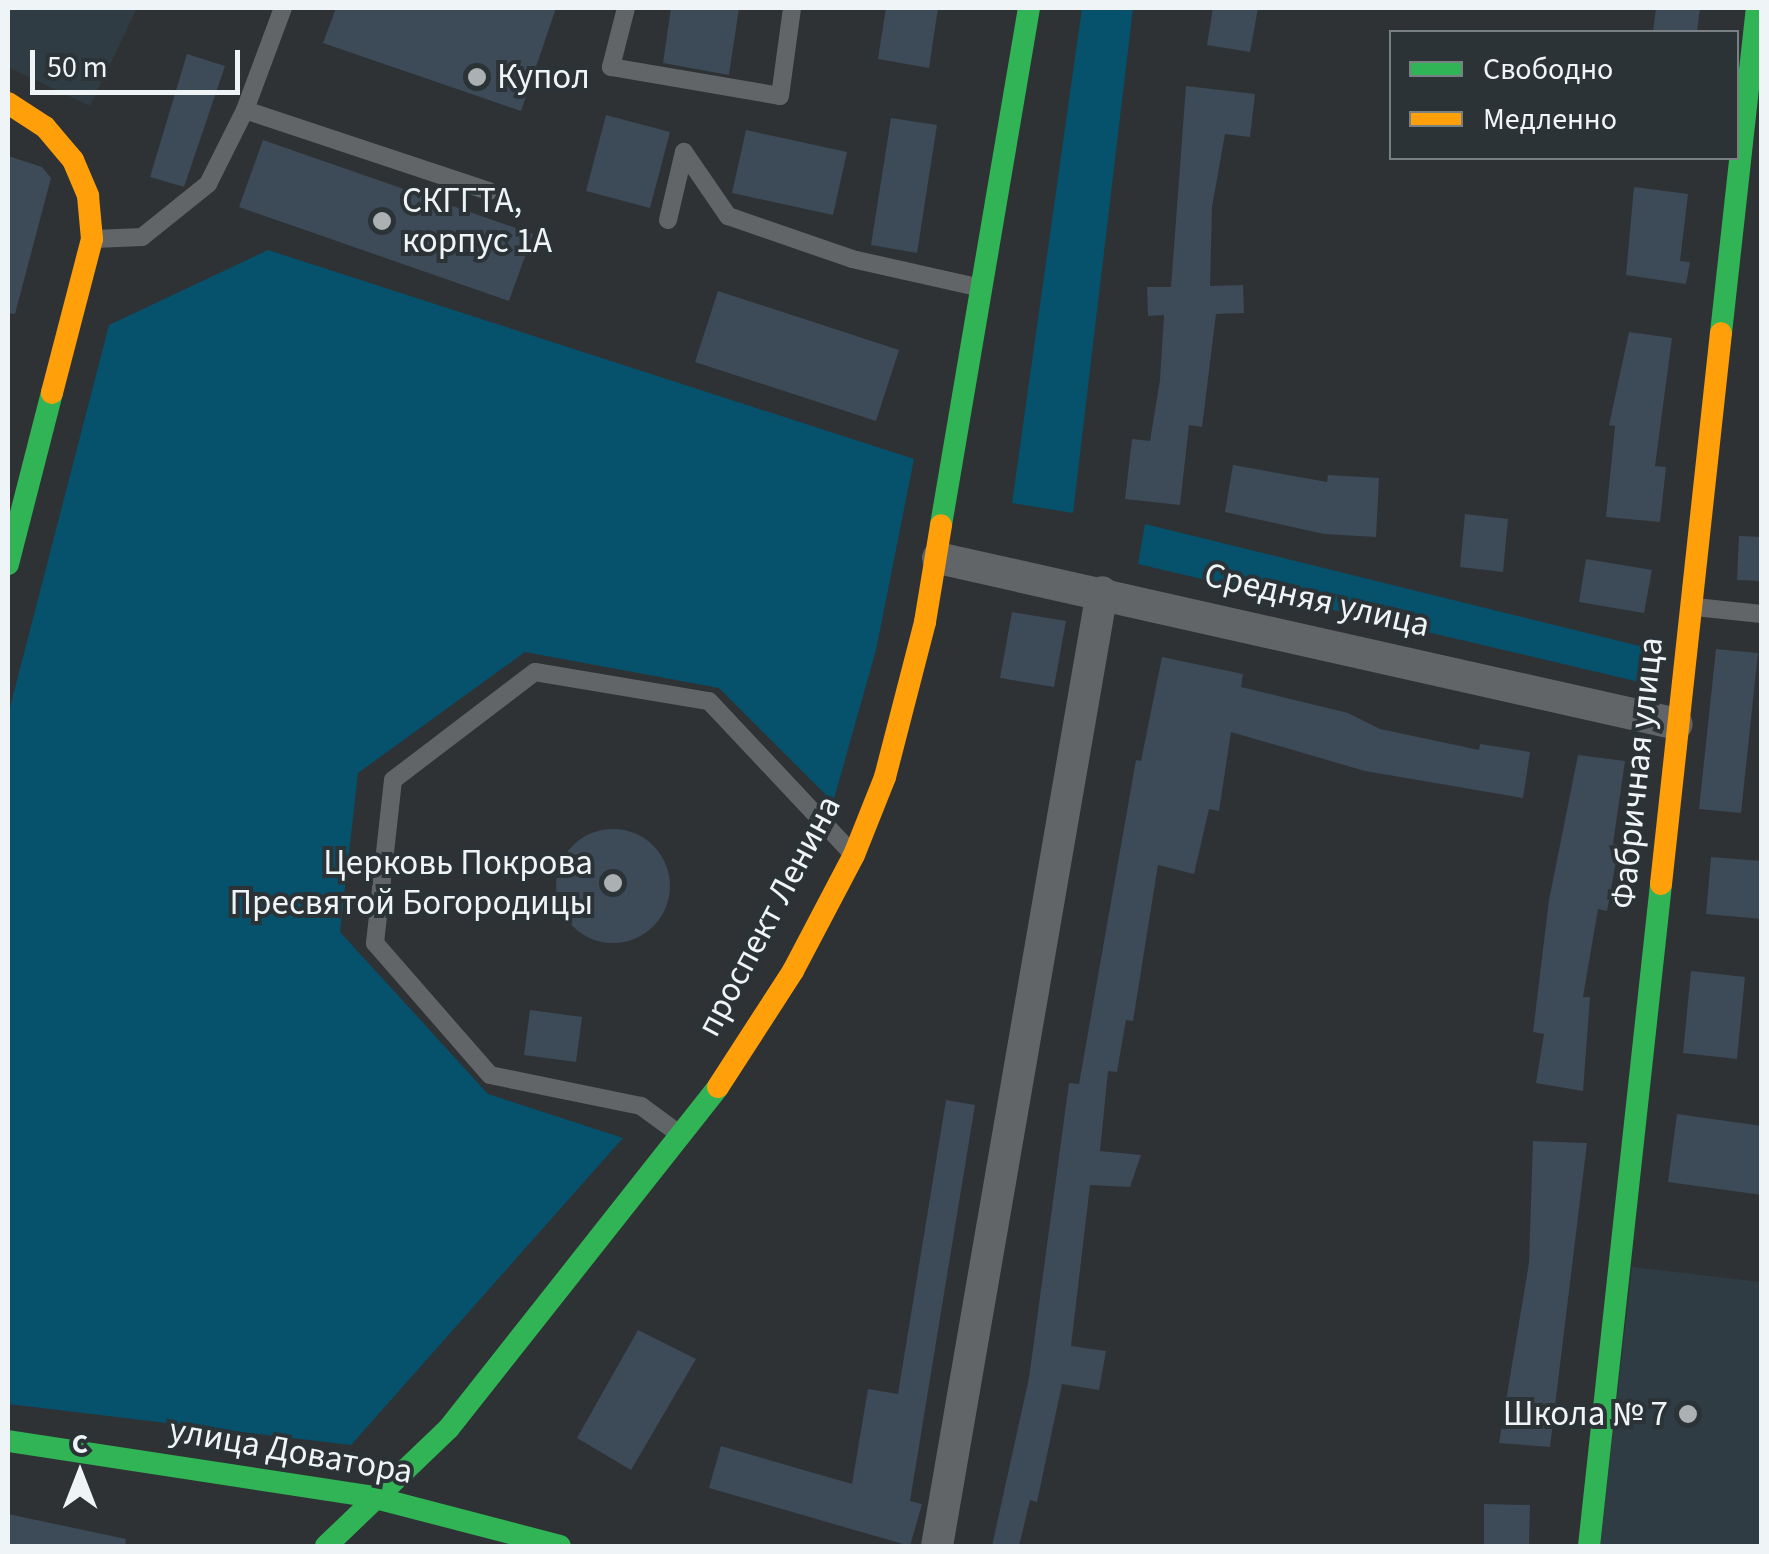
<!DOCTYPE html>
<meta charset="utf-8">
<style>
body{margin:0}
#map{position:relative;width:1769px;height:1554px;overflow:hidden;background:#2e3234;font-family:"Source Sans 3",sans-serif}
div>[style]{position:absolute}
.built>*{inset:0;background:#303c44}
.green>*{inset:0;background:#06516b}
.building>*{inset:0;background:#3d4a58}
.round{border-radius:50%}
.lane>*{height:18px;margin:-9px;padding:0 9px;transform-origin:9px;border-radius:9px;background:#616567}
.street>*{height:32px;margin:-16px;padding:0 16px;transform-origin:16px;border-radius:16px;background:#616567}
.fast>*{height:22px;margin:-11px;padding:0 11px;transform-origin:11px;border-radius:11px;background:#30b455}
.slow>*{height:22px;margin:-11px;padding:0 11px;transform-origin:11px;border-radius:11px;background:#ff9f0a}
.dots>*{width:28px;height:28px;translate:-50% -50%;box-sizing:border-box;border:5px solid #2b3337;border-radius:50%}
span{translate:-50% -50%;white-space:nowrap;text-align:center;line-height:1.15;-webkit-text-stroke:8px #2b3337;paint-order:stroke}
.poi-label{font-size:35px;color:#eff4f7}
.left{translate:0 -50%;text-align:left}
.right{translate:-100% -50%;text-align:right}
.street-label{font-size:35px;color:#eff4f7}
.frame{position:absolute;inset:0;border:10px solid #eff4f7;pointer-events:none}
.legend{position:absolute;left:1389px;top:30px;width:350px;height:130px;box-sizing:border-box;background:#2b3337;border:2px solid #798084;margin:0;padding:12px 18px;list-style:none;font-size:30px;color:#eff4f7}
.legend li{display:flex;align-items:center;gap:20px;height:50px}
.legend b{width:50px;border:2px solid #798084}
.north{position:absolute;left:30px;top:1424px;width:100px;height:100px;-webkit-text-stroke:8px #2b3337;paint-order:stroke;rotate:0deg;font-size:28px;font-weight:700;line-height:40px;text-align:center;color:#eff4f7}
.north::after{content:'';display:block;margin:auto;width:35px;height:45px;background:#eff4f7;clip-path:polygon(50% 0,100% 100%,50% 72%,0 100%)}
.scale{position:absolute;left:30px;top:50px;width:210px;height:45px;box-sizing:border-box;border:5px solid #eff4f7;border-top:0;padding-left:12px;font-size:30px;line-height:35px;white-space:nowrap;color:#eff4f7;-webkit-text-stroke:8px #2b3337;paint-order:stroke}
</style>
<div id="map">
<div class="built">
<div style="clip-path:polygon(8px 8px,137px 8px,90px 106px,8px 67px)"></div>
<div style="clip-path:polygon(1632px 1267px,1761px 1282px,1761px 1546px,1600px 1546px)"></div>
</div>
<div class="green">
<div style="clip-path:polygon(1082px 8px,1133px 8px,1073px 513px,1012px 503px)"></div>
<div style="clip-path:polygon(268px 250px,914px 459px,876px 650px,833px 802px,719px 688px,525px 652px,358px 773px,340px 932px,488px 1094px,623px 1138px,351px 1445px,8px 1404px,8px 715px,109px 325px)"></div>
<div style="clip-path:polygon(1145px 524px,1656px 650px,1652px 685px,1138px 564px)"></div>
</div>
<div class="building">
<div style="clip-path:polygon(336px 8px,556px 8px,521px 111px,323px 43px)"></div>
<div style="clip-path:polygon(671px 8px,739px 8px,729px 75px,663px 63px)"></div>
<div style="clip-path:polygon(886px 8px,938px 8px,929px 68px,878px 59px)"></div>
<div style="clip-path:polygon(1213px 8px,1258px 8px,1250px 52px,1207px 45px)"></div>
<div style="clip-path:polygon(1656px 8px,1700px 8px,1697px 32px,1653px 32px)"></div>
<div style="clip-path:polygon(187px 54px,225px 66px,184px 187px,150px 177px)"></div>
<div style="clip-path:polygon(1186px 86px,1255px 94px,1250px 137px,1225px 134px,1212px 207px,1210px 286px,1243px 285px,1244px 313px,1216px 314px,1202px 427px,1189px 425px,1180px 505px,1125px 499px,1132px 439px,1150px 441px,1160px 380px,1164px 315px,1148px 316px,1147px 287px,1171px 287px)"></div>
<div style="clip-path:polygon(606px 115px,670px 132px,650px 208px,586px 191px)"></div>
<div style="clip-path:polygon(891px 118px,937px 125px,917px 253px,871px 245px)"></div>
<div style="clip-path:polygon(746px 130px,847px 152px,833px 215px,732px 193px)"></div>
<div style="clip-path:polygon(263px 140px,533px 234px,509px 301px,239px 207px)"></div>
<div style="clip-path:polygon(8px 156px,42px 167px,51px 178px,15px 314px,8px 313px)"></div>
<div style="clip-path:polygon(1634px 187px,1688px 194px,1680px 261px,1690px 262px,1686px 284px,1626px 275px)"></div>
<div style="clip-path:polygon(718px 291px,899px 350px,876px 421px,695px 362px)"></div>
<div style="clip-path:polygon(1629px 332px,1672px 338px,1655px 466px,1666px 467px,1660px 522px,1606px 517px,1615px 426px,1609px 425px)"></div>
<div style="clip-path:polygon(1233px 465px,1327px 482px,1328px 475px,1379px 478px,1376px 537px,1324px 534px,1225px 512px)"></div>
<div style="clip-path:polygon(1465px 514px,1508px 519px,1503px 572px,1460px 567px)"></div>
<div style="clip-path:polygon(1739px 536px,1762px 537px,1762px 581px,1737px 580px)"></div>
<div style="clip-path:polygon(1586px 559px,1652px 570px,1644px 613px,1579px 602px)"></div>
<div style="clip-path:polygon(1012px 612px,1066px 621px,1054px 687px,1000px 678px)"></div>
<div style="clip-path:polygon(1716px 649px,1758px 653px,1741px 813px,1699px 809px)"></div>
<div style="clip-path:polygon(1162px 657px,1243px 674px,1241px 687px,1348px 713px,1380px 729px,1479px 750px,1480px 744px,1530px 752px,1523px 798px,1365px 771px,1231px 732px,1219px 811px,1209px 809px,1194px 874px,1158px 865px,1133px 1021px,1126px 1020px,1117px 1072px,1108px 1071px,1100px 1151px,1141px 1155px,1130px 1187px,1090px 1185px,1071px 1346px,1106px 1351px,1099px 1390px,1062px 1384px,1037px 1502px,1030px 1500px,1019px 1546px,992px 1546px,1029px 1378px,1069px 1083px,1079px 1084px,1136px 760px,1141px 761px)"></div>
<div style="clip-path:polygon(1578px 755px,1625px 761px,1613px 844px,1619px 845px,1607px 911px,1598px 909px,1583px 997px,1590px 997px,1583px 1091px,1536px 1083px,1544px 1034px,1533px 1032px,1549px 900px)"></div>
<div class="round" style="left:556px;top:829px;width:114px;height:114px"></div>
<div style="clip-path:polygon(1711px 857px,1762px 861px,1762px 919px,1706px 914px)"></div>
<div style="clip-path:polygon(1691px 971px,1745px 977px,1737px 1059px,1683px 1053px)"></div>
<div style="clip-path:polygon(530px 1010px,582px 1017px,576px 1062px,524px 1055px)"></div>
<div style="clip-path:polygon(946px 1100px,975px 1105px,910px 1501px,922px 1504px,910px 1546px,709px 1488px,721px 1446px,852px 1484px,868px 1389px,898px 1394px)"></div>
<div style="clip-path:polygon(1677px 1114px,1762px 1126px,1762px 1195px,1668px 1182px)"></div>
<div style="clip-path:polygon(1533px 1141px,1587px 1143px,1550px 1447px,1499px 1443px,1529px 1263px)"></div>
<div style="clip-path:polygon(638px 1330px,696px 1359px,631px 1470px,577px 1438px)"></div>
<div style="clip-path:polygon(1484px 1504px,1530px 1505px,1529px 1545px,1484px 1544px)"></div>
<div style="clip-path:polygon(8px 1514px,126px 1539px,125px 1546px,8px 1546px)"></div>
</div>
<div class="lane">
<div style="left:626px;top:8px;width:61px;rotate:104.3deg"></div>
<div style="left:611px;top:67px;width:171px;rotate:9.7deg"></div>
<div style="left:780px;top:96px;width:89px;rotate:-82.2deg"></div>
<div style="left:245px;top:110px;width:257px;rotate:18.4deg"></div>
<div style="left:668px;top:220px;width:70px;rotate:-76.8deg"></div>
<div style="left:684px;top:152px;width:78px;rotate:55.5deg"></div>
<div style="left:728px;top:216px;width:131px;rotate:19.1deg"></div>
<div style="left:852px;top:259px;width:128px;rotate:12.6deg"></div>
<div style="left:94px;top:239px;width:48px;rotate:-2.4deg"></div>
<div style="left:142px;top:237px;width:85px;rotate:-38.8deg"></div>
<div style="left:208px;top:184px;width:83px;rotate:-63.4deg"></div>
<div style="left:245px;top:110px;width:109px;rotate:-69.6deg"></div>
<div style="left:1695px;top:607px;width:67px;rotate:6deg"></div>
<div style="left:682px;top:1136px;width:51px;rotate:-143.8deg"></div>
<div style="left:641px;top:1106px;width:154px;rotate:-168.4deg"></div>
<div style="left:490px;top:1075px;width:175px;rotate:-131.1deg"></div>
<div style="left:375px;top:943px;width:164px;rotate:-83.7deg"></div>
<div style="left:393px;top:780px;width:178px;rotate:-37.3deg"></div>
<div style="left:535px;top:672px;width:176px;rotate:9.5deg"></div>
<div style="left:709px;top:701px;width:206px;rotate:46.8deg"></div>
</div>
<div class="street">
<div style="left:938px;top:558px;width:757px;rotate:12.66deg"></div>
<div style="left:937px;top:1546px;width:968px;rotate:-80.19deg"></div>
</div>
<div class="fast">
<div style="left:1721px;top:333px;width:327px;rotate:-83.7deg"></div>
<div style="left:941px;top:525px;width:524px;rotate:-80.34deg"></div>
<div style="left:8px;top:564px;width:177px;rotate:-75.6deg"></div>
<div style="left:8px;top:1441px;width:368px;rotate:8.7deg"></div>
<div style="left:372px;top:1497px;width:194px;rotate:14.6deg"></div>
<div style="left:326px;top:1546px;width:170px;rotate:-43.8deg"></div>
<div style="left:449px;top:1428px;width:434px;rotate:-51.7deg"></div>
<div style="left:1589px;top:1546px;width:666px;rotate:-83.79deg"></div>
</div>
<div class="slow">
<div style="left:8px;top:103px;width:44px;rotate:33deg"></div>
<div style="left:45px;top:127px;width:43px;rotate:49.7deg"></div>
<div style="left:73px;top:160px;width:39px;rotate:67deg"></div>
<div style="left:88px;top:196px;width:43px;rotate:84.7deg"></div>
<div style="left:92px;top:239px;width:159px;rotate:104.6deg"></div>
<div style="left:1661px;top:884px;width:554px;rotate:-83.79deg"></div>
<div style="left:718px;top:1087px;width:138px;rotate:-57.1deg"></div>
<div style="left:793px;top:971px;width:131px;rotate:-62.3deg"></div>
<div style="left:854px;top:855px;width:84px;rotate:-68.3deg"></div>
<div style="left:885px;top:777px;width:160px;rotate:-75.5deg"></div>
<div style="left:925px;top:622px;width:98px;rotate:-80.6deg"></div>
</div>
<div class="dots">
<div style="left:477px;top:77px;background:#abb0b3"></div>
<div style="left:382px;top:221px;background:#abb0b3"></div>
<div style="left:613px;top:883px;background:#abb0b3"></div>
<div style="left:1688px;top:1414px;background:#abb0b3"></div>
</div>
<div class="poi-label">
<span class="left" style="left:497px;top:77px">Купол</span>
<span class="left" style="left:402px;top:221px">СКГГТА,<br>корпус 1А</span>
<span class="right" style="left:593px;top:883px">Церковь Покрова<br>Пресвятой Богородицы</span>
<span class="right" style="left:1668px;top:1414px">Школа № 7</span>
</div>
<div class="street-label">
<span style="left:1317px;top:600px;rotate:13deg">Средняя улица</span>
<span style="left:1637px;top:773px;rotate:-84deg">Фабричная улица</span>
<span style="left:769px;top:916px;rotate:-62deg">проспект Ленина</span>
<span style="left:291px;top:1451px;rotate:10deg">улица Доватора</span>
</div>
<div class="frame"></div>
<ul class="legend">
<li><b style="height:12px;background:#30b455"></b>Свободно</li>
<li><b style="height:12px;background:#ff9f0a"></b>Медленно</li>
</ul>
<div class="north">С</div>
<div class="scale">50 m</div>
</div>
